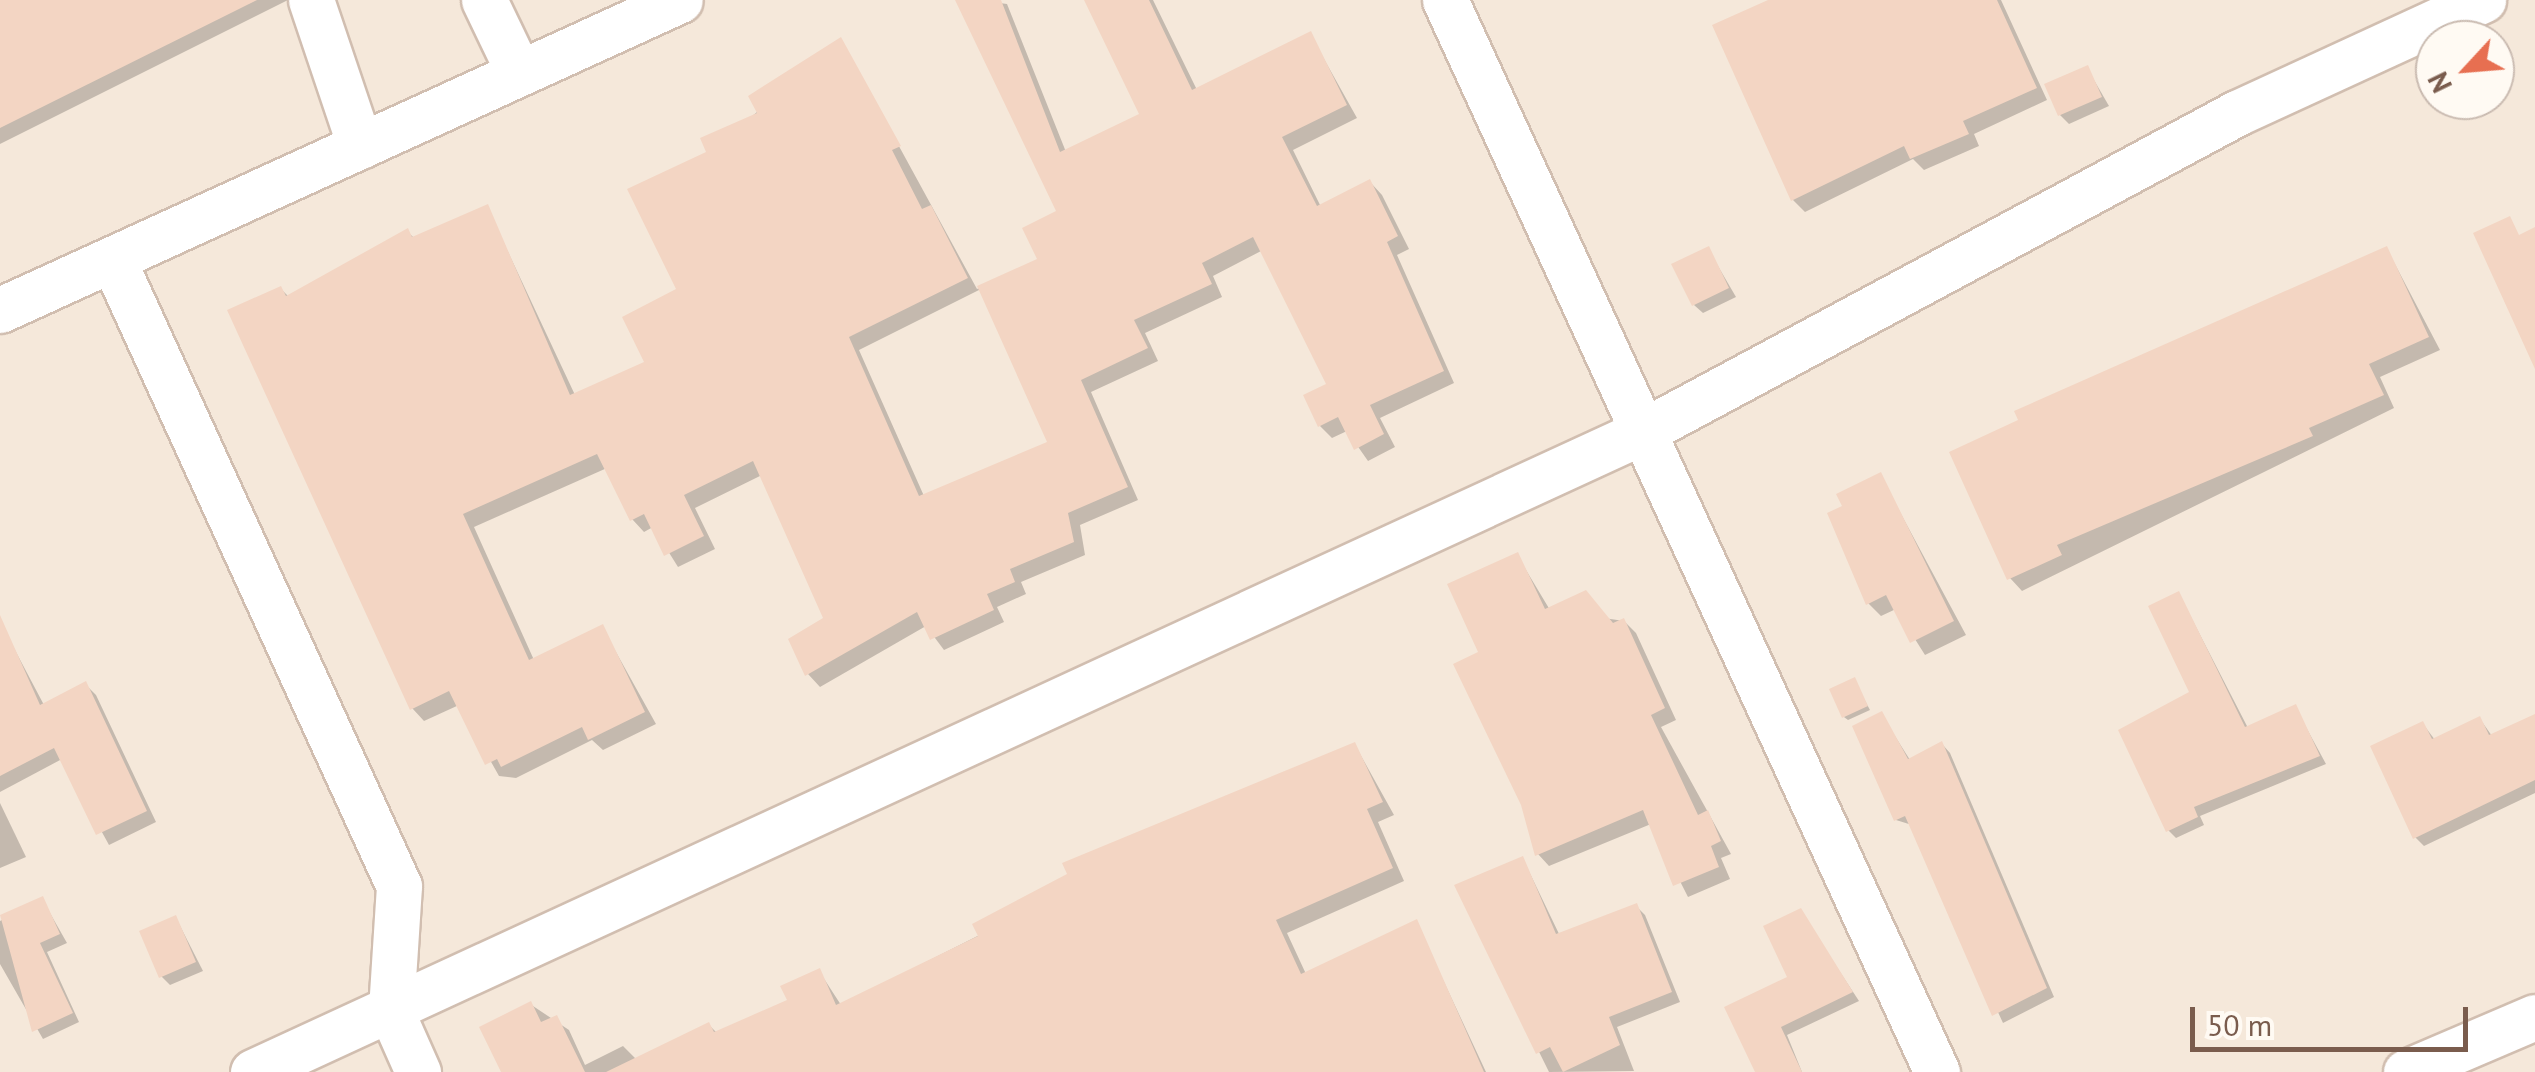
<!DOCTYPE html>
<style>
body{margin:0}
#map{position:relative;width:2535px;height:1072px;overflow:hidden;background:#fdf6ec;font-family:"PT Sans",sans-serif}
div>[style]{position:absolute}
.residential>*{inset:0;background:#f5e8da}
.shadow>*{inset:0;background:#0003}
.building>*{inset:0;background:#f3d5c3}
.roads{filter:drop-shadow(2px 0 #d1beb0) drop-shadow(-2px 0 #d1beb0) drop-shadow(0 2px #d1beb0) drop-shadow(0 -2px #d1beb0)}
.minor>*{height:45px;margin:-22.5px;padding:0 22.5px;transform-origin:22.5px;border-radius:22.5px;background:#fff}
span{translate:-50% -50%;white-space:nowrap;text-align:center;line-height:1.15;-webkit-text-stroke:9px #fffaf3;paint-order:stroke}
.north{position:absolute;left:2415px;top:20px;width:100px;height:100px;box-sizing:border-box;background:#fffaf3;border:2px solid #cabbb1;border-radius:50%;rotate:244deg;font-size:28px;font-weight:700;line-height:40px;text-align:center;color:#7a5c4d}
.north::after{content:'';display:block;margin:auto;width:35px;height:45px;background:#e76f51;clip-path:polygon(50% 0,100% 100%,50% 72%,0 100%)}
.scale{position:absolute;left:2190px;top:1007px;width:278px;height:45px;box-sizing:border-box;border:5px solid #7a5c4d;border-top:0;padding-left:12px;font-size:30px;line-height:35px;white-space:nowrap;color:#7a5c4d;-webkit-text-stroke:8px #fffaf3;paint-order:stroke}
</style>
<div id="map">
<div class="residential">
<div style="clip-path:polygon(evenodd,0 0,2535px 0,2535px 1072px,0 1072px,0 0,2435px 40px,2495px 40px,2495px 100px,2435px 100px,2435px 40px)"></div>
</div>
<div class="shadow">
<div style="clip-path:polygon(0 0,288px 0,0 144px)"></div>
<div style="clip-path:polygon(evenodd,977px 0,1007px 4px,1066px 152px,1142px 115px,1087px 0,1153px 0,1197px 90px,1310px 34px,1357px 118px,1293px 150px,1321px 207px,1370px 182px,1382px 195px,1409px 249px,1397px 255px,1454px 383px,1380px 418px,1395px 447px,1368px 461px,1347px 431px,1332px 438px,1320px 426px,1329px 385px,1263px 250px,1213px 276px,1222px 297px,1145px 333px,1158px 361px,1091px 392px,1138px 500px,1080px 525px,1085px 555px,1021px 582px,1026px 594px,997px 607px,1004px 622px,944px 650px,926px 626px,820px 687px,808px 674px,826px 618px,762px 475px,695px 508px,715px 549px,678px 567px,653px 527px,644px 532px,632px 519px,607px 468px,474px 527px,534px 660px,602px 627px,656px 724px,603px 750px,592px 740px,516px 778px,499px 776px,459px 705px,424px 721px,412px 708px,281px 289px,289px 297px,407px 231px,415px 239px,487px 207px,575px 395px,647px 364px,680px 290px,709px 153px,841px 40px,977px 289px,1040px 260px,1059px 212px,977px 0,981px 289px,1050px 443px,924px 496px,859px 350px,981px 289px)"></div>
<div style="clip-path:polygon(1770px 0,2001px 0,2047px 100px,1974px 134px,1979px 146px,1924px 170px,1913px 159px,1805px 212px,1793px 200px)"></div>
<div style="clip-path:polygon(2087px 68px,2109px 106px,2069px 124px,2060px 115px)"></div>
<div style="clip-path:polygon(1708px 249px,1736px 297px,1703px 313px,1694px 305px)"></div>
<div style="clip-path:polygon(2387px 249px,2440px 350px,2380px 377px,2394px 408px,2022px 591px,2010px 578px)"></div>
<div style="clip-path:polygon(1880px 475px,1966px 635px,1925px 655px,1896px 609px,1881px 616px,1868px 603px)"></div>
<div style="clip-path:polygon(1517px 555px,1550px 610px,1624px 621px,1636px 633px,1676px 720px,1661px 727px,1731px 854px,1721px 858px,1730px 879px,1688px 897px,1651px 824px,1549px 866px,1538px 854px,1482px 653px)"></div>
<div style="clip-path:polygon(2179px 594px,2248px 728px,2295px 707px,2326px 764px,2200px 816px,2204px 825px,2176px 838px,2168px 830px,2193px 693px)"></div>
<div style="clip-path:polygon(8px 637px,44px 705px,85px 684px,96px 695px,156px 822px,109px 845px,62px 759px,0 792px,0 640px)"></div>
<div style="clip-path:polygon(1854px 680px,1870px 710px,1848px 720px,1844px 717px)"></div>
<div style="clip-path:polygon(1881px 714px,1910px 760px,1942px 744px,1950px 753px,2054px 997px,2003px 1023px,1912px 825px,1896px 820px)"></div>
<div style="clip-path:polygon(2480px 719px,2492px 736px,2535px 725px,2535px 793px,2424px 846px,2415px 837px,2423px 724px,2435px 740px)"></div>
<div style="clip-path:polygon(1355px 745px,1394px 815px,1378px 822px,1404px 881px,1287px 933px,1306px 974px,1416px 922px,1486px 1072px,504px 1072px,530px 1004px,569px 1030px,585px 1065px,623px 1046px,637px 1060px,709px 1025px,717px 1033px,790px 1001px,819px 971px,841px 1005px)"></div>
<div style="clip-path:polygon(0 803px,26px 857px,0 868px)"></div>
<div style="clip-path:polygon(1523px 859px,1560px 936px,1636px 906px,1645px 915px,1680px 1002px,1617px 1027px,1634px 1071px,1549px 1072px,1457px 886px)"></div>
<div style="clip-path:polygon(42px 899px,67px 943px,47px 952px,79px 1022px,43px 1039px,0 964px,0 921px)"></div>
<div style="clip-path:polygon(1800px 911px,1859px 1001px,1787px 1035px,1802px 1072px,1756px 1072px,1790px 979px)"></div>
<div style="clip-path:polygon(176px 918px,203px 971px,170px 985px,161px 976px)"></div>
</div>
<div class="building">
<div style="clip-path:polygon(0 0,257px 0,0 128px)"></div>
<div style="clip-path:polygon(955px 0,1001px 0,1060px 152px,1139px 114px,1084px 0,1149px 0,1192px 90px,1311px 31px,1347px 105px,1282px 137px,1317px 206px,1370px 179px,1398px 236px,1387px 242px,1444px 371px,1370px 405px,1384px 434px,1354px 450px,1338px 417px,1318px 427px,1303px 395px,1326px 384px,1253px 237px,1202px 263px,1212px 284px,1134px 320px,1148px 348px,1081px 380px,1128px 487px,1068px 513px,1074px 542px,1010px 569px,1015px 582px,987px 594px,994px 610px,930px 640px,917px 612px,805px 676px,788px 639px,823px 618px,753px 461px,684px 495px,704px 536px,664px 556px,644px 514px,630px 521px,597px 454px,463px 514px,529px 660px,603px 624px,645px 712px,588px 740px,582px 727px,501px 767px,497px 759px,485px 765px,449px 691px,410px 710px,227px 310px,281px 286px,286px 296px,408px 228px,412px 237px,488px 204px,570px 395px,644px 362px,622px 317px,676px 289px,627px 189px,706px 152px,700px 138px,757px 113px,748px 96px,841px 37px,901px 146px,892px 150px,922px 209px,931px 205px,968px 278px,849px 337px,919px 496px,1047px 442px,977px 286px,1037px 259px,1022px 228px,1056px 211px)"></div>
<div style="clip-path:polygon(1768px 0,1997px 0,2037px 88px,1963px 121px,1969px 134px,1910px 159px,1904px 146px,1791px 201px,1712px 25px)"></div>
<div style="clip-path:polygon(2088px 65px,2102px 97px,2058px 116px,2044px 84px)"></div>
<div style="clip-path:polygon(2510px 216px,2519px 235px,2535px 227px,2535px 369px,2473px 233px)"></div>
<div style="clip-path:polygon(1709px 246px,1729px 288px,1692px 306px,1671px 264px)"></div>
<div style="clip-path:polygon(2387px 246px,2429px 337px,2369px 364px,2384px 395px,2309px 428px,2313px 436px,2057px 545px,2062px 555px,2007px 580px,1949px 452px,2018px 420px,2014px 411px)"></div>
<div style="clip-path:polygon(1881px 472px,1954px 621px,1910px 643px,1886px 595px,1866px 605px,1827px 513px,1842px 506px,1836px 494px)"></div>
<div style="clip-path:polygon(1518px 552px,1545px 609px,1586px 590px,1613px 623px,1624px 618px,1665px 708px,1651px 715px,1698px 815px,1708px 810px,1721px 841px,1711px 846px,1719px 867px,1673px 886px,1643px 810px,1535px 856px,1521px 805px,1453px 664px,1478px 652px,1447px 584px)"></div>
<div style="clip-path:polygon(2179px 591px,2245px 727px,2296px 704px,2320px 756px,2194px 807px,2198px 817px,2166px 832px,2118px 730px,2189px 692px,2148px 606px)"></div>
<div style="clip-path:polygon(0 615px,40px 705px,86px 681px,147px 811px,96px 835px,54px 748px,0 776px)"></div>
<div style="clip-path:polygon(1855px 677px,1868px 706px,1842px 718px,1829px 689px)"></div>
<div style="clip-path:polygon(1882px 711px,1908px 759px,1942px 741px,2047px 988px,1992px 1016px,1905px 816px,1894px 821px,1852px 726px)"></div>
<div style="clip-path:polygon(2535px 714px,2535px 780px,2413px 839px,2370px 746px,2423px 721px,2432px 739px,2480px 716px,2489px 735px)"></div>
<div style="clip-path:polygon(1355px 742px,1383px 802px,1367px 809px,1393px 868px,1276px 920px,1301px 974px,1417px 919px,1484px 1072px,606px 1072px,709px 1022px,714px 1032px,787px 1000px,780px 986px,820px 968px,836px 1005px,978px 936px,972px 924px,1067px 874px,1062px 863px)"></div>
<div style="clip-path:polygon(1523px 856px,1556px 934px,1637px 903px,1672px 992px,1609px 1017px,1620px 1045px,1563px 1072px,1550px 1047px,1536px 1054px,1454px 885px)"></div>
<div style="clip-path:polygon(43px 896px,60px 934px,40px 943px,73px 1013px,32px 1032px,0 915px)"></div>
<div style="clip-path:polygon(1801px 908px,1853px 992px,1781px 1027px,1802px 1072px,1755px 1072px,1724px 1007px,1787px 977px,1763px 926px)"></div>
<div style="clip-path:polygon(176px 915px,196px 962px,159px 978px,139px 931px)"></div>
<div style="clip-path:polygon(531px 1001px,541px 1022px,557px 1015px,585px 1072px,501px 1072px,479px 1027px)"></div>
</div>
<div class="roads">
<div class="minor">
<div style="left:311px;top:0;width:154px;rotate:71.4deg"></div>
<div style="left:484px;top:0;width:81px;rotate:64.4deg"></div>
<div style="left:1445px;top:0;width:1180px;rotate:65.35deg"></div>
<div style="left:113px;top:260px;width:688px;rotate:65.45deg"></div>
<div style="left:399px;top:886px;width:125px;rotate:93.7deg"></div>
<div style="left:391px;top:1011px;width:67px;rotate:66.1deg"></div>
<div style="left:0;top:310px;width:747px;rotate:-24.51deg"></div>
<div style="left:253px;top:1072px;width:1529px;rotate:-24.74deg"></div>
<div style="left:1642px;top:432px;width:675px;rotate:-28.2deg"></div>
<div style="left:2237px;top:113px;width:271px;rotate:-24.7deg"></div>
<div style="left:2406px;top:1072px;width:140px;rotate:-23.1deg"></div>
</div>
</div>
<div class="north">N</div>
<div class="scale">50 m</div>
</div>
